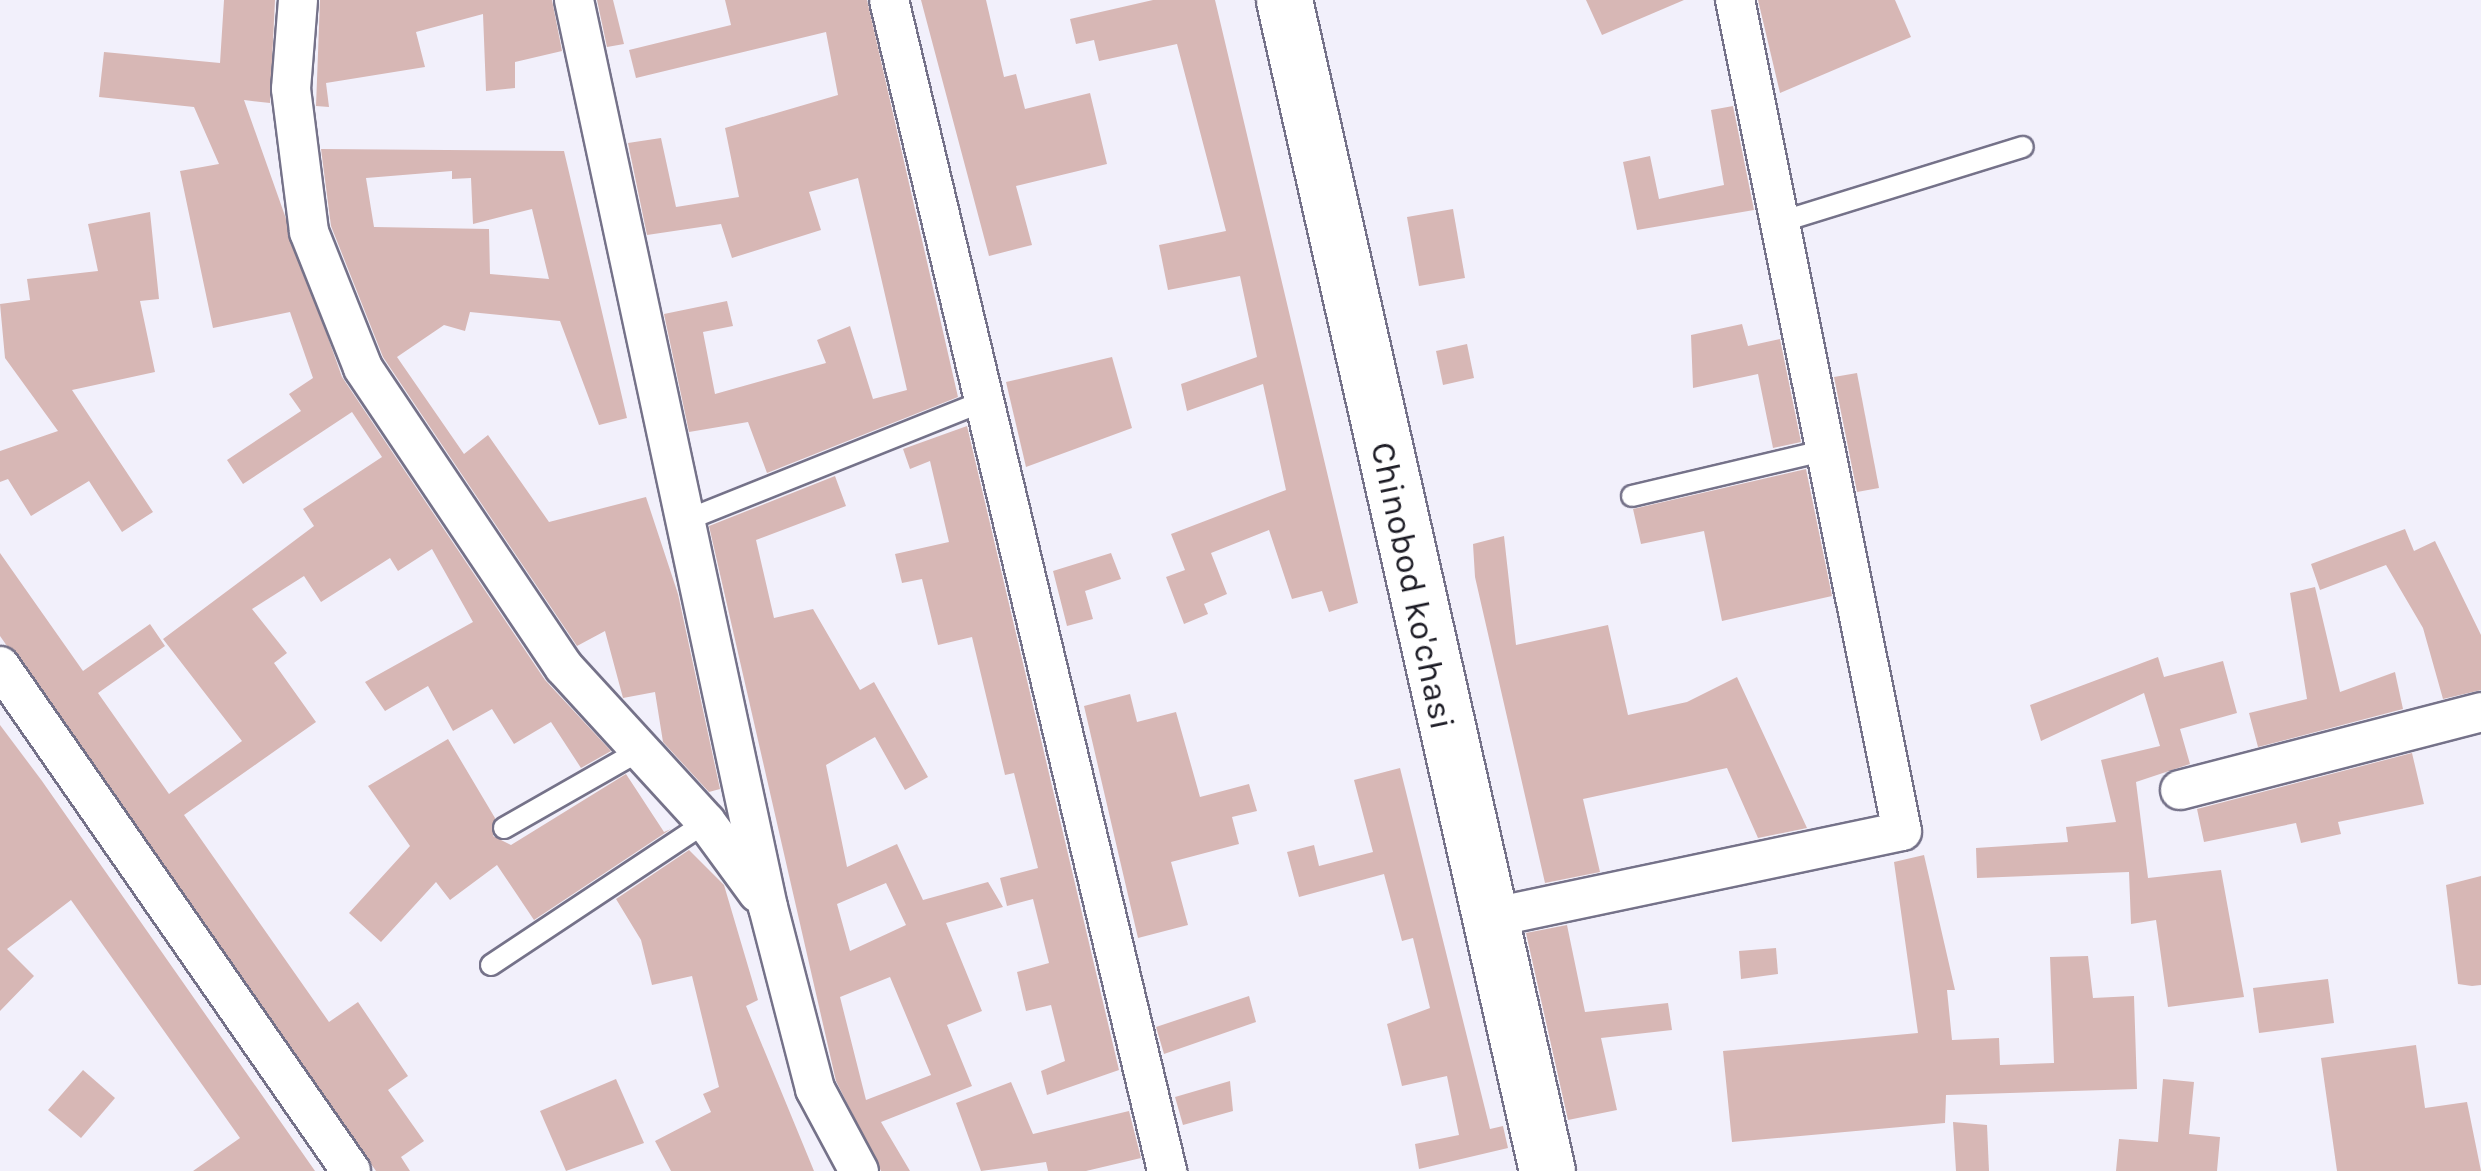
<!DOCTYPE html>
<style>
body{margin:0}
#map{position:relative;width:2481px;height:1171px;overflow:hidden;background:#f2f0fb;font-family:Karla,sans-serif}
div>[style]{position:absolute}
.building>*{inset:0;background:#d7b7b5}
.roads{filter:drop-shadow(2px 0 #757289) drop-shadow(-2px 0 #757289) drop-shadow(0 2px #757289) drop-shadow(0 -2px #757289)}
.lane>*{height:20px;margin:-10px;padding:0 10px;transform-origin:10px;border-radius:10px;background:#fff}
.street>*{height:38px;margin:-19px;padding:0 19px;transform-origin:19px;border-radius:19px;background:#fff}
.secondary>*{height:55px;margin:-27.5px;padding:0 27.5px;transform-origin:27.5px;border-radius:27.5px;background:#fff}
span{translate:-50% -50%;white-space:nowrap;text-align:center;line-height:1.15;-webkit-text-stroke:8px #fff;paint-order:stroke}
.street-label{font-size:35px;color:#1c1b24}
</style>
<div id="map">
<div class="building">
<div style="clip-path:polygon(224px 0,275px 0,270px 103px,244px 100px,342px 377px,545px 680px,611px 751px,581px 768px,551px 722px,514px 744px,492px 709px,453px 731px,428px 686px,385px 711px,365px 682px,473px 622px,432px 549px,398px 571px,390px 558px,321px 602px,304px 576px,252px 609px,287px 653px,274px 663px,316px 722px,184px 815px,329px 1022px,358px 1002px,408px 1076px,388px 1090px,424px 1141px,401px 1157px,410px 1171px,376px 1171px,0 636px,0 553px,83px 671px,150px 624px,165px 646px,98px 693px,169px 794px,242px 741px,163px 639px,314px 526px,303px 509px,382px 457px,352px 412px,243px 484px,227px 460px,301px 411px,289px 394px,313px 378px,290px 312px,213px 328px,180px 171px,219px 164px,194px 107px,99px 97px,104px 52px,220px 63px)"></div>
<div style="clip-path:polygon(320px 0,552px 0,562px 51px,515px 62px,515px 88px,486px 91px,483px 14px,416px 32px,425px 67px,326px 83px,329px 107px,316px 106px)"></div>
<div style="clip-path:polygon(597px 0,613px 0,624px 44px,607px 47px)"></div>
<div style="clip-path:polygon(725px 0,867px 0,958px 397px,767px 473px,748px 422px,689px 432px,664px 314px,727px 301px,733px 326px,703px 332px,715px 394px,826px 363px,817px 340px,850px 326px,873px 399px,907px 390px,858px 178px,809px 192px,821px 230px,732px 258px,721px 224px,647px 235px,628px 143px,661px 138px,676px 207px,739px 197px,725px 128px,838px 95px,826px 32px,636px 78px,629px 50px,731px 25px)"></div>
<div style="clip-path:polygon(921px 0,986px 0,1004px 77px,1016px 74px,1025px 109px,1090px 93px,1107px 164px,1016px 186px,1032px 245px,989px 256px)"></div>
<div style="clip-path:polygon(1153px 0,1215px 0,1358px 603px,1329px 612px,1322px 591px,1292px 599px,1269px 530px,1211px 553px,1227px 594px,1204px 604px,1208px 614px,1184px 624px,1166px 577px,1185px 570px,1171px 534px,1286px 490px,1263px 384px,1187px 411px,1181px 384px,1257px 357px,1240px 276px,1168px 290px,1159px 245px,1226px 231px,1177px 44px,1099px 61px,1094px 40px,1076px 44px,1070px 19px)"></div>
<div style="clip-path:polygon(1586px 0,1684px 0,1602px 35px)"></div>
<div style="clip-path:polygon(1758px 0,1895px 0,1911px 37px,1780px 93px)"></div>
<div style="clip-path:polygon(1733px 106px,1754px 210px,1637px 230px,1623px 162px,1650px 156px,1659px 199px,1724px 185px,1711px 110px)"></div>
<div style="clip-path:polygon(evenodd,321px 149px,564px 151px,627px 418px,599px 425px,560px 321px,470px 312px,465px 331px,444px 325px,397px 357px,464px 454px,488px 435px,549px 522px,646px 497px,678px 594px,720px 789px,709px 792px,663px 742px,655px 692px,623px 698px,605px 631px,577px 646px,383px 357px,331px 226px,321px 149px,452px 171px,452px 179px,471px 178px,473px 224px,532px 209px,549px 279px,490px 274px,489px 229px,374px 227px,366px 178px,452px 171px)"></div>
<div style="clip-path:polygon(1453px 209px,1465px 278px,1419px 286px,1407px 217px)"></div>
<div style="clip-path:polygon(150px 212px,159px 299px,140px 301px,155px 372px,72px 390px,153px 512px,122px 532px,89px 481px,31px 516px,8px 479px,0 482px,0 451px,58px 431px,5px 358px,0 304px,30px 300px,27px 279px,98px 271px,88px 224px)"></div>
<div style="clip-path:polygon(1742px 324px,1748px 346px,1780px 339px,1801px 442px,1773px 448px,1758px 374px,1693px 388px,1691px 335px)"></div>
<div style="clip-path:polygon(1467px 344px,1474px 378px,1443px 385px,1436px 351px)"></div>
<div style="clip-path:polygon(1112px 357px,1132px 428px,1026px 467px,1006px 382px)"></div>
<div style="clip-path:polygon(1857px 373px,1879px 488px,1857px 492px,1834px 377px)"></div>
<div style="clip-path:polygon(967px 426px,1119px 1070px,1047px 1095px,1041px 1071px,1065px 1061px,1051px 1005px,1026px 1011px,1017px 972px,1049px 963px,1033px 899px,1007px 906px,1000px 878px,1038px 868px,1014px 773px,1005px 775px,972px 637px,938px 645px,922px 579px,902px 583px,895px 554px,949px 542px,930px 461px,910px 469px,903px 449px)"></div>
<div style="clip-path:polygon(1806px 469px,1832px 596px,1722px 621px,1704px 531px,1641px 544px,1633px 509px)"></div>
<div style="clip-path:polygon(evenodd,835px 476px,846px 506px,756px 540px,774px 618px,813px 609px,860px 690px,874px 682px,928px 777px,905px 790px,875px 737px,826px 765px,847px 867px,897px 844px,923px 900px,988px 882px,1003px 907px,946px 923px,982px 1011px,947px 1025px,972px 1086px,881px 1122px,910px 1171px,881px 1171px,836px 1081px,709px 526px,835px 476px,886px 883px,906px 925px,850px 951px,837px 904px,886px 883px,835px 476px,890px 977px,931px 1075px,866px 1100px,840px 997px,890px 977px)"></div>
<div style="clip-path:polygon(2405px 529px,2414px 551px,2435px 541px,2481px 635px,2481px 690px,2443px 699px,2423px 628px,2386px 565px,2320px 590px,2311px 564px)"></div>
<div style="clip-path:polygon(1504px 536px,1516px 645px,1608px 625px,1628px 715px,1687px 702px,1737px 677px,1807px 828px,1758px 838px,1727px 768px,1583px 799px,1600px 872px,1545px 883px,1475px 577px,1473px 544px)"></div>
<div style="clip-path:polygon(1111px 553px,1121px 579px,1085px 591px,1093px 619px,1067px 626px,1053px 571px)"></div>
<div style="clip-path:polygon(2315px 587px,2340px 692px,2395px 672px,2403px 709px,2258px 747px,2249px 713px,2307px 699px,2290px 593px)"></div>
<div style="clip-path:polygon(2158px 657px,2164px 677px,2223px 661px,2237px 713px,2180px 729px,2190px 764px,2136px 782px,2148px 878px,2221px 870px,2244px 997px,2168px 1007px,2156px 920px,2131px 924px,2129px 872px,1977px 878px,1976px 848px,2068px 842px,2066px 827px,2116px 822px,2101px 760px,2160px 746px,2144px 693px,2041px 741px,2030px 705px)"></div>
<div style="clip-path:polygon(1130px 694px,1137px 722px,1176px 712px,1200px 797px,1249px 784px,1257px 811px,1232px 817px,1239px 844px,1171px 862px,1188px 925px,1138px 938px,1084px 706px)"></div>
<div style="clip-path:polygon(0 725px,42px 781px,315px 1171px,193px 1171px,240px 1138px,71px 900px,7px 949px,34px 976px,0 1011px)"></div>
<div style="clip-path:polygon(448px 739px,495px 818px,493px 836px,511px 845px,626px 774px,664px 832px,671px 829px,534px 920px,497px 865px,450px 900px,436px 882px,381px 942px,349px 913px,410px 846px,368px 786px)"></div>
<div style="clip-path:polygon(2412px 753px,2424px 804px,2338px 822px,2341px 834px,2301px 843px,2296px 823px,2204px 842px,2197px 809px)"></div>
<div style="clip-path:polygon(1400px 768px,1490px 1129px,1503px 1126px,1508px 1148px,1419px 1169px,1415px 1144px,1459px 1135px,1447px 1076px,1402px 1086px,1387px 1024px,1430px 1008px,1413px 938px,1402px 941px,1384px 874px,1299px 897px,1287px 852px,1314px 845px,1319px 866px,1373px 852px,1354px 780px)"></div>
<div style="clip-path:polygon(689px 850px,724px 885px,758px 1000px,746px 1006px,814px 1171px,671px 1171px,655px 1141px,711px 1112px,703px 1094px,719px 1087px,692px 976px,652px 985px,641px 940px,616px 899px)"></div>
<div style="clip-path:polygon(1924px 855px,1955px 990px,1947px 990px,1952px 1040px,1999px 1038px,2000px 1065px,2054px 1063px,2050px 957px,2088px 956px,2093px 998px,2134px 996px,2137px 1089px,1946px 1095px,1945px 1123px,1732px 1142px,1723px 1051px,1918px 1033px,1894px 862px)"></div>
<div style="clip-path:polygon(2481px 876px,2481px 985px,2472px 986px,2458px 984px,2446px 885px)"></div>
<div style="clip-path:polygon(1567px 925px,1585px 1012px,1668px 1003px,1672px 1030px,1601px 1038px,1617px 1110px,1568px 1120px,1526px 933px)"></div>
<div style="clip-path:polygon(1776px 948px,1778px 974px,1741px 979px,1739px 951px)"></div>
<div style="clip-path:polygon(2328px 979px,2334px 1023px,2259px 1033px,2253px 988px)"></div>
<div style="clip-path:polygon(1249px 996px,1256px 1022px,1164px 1054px,1156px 1027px)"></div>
<div style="clip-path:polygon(2416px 1045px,2425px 1108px,2467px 1102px,2481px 1171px,2337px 1171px,2321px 1058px)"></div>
<div style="clip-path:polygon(83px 1070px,115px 1098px,81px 1138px,48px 1110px)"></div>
<div style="clip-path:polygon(616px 1079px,644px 1143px,566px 1171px,540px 1111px)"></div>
<div style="clip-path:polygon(2163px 1079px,2194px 1082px,2189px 1134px,2220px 1137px,2217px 1171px,2116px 1171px,2119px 1139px,2158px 1142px)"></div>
<div style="clip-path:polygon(1230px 1081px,1233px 1111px,1183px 1125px,1175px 1097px)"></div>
<div style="clip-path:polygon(1011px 1082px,1033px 1134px,1129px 1111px,1141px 1158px,1086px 1171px,1048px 1171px,1046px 1162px,981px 1171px,956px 1103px)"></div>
<div style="clip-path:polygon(1953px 1122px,1987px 1125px,1989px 1171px,1956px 1171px)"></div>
</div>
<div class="roads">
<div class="lane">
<div style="left:1780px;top:222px;width:254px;rotate:-17.2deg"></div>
<div style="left:1632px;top:496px;width:199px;rotate:-13.3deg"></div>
<div style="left:684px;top:521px;width:326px;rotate:-21.8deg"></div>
<div style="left:504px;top:828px;width:153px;rotate:-29.7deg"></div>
<div style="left:491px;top:965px;width:258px;rotate:-33.6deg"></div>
</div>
<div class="street">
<div style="left:298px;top:0;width:89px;rotate:94.5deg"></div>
<div style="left:291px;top:89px;width:144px;rotate:82.8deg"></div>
<div style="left:309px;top:232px;width:146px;rotate:68.3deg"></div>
<div style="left:363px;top:368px;width:360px;rotate:56.1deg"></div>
<div style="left:564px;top:667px;width:210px;rotate:47.5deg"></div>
<div style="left:706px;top:822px;width:88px;rotate:53.8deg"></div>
<div style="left:574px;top:0;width:928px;rotate:77.93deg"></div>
<div style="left:768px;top:907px;width:188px;rotate:75.5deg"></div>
<div style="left:815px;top:1089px;width:93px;rotate:61.8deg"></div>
<div style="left:889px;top:0;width:1204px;rotate:76.64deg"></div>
<div style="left:0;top:666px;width:615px;rotate:55.2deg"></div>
<div style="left:2180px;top:790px;width:311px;rotate:-14.5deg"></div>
<div style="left:1485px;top:919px;width:426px;rotate:-11.9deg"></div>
<div style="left:1902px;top:831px;width:848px;rotate:-101.36deg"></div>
</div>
<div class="secondary">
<div style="left:1284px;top:0;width:1200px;rotate:77.34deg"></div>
</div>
</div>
<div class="street-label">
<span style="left:1412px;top:586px;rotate:78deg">Chinobod ko'chasi</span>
</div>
</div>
